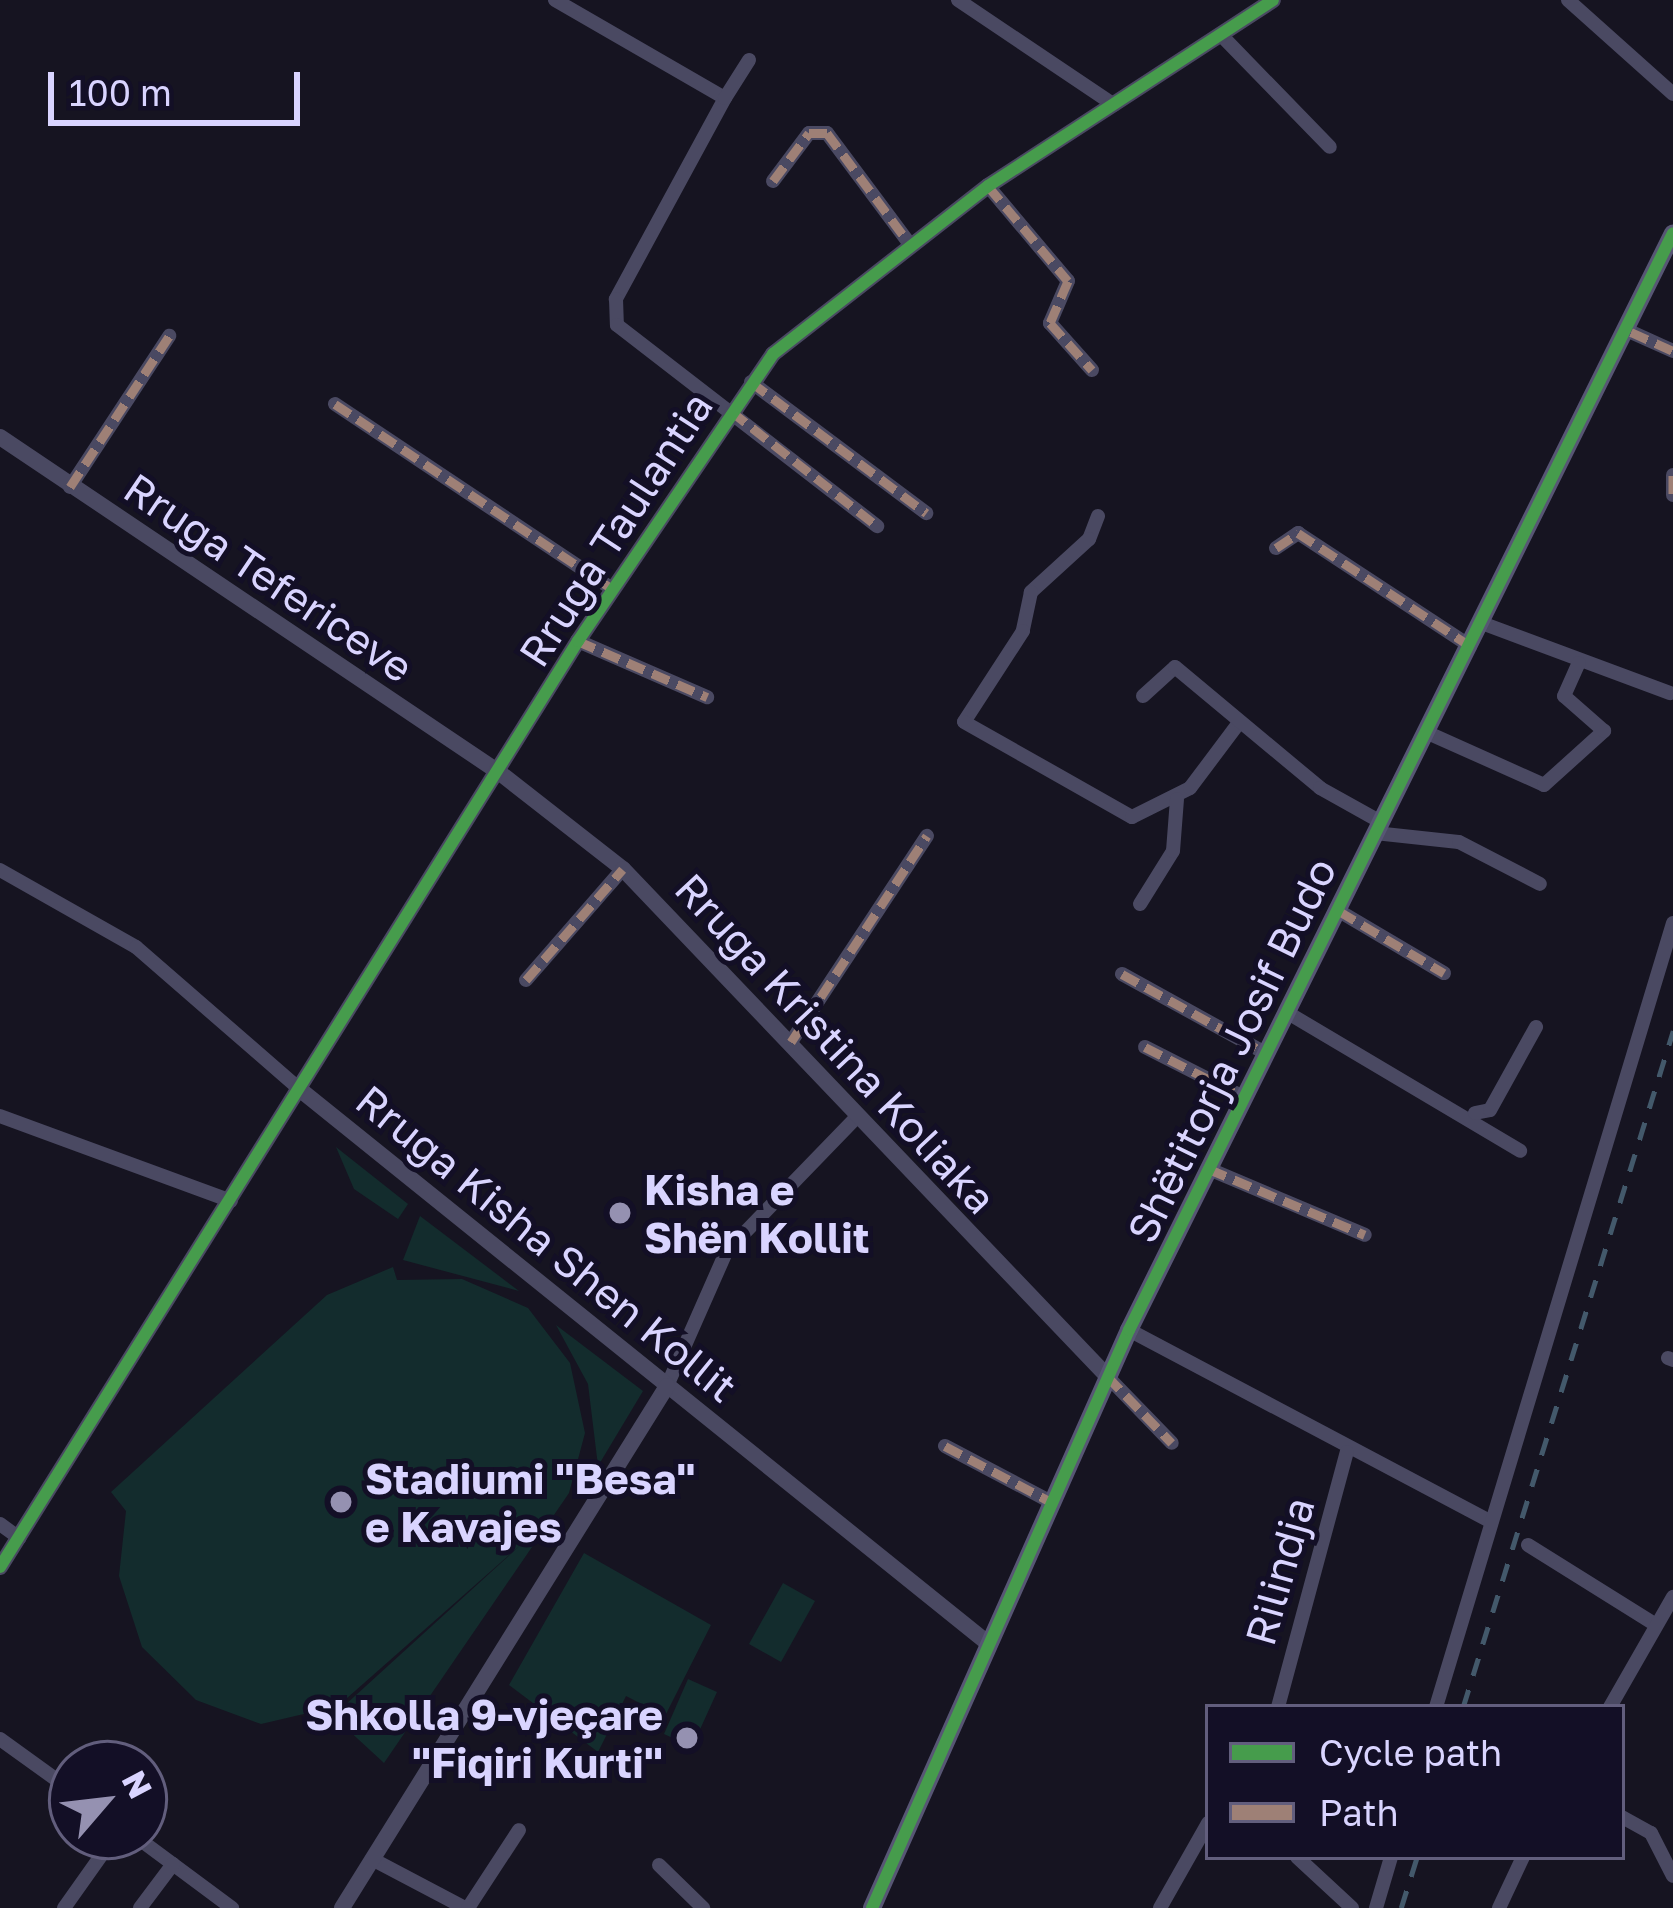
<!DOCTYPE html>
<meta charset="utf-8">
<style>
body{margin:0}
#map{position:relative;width:1673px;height:1908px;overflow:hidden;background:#161421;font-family:"Golos Text",sans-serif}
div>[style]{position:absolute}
.green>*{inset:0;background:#132c2d}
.minor>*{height:14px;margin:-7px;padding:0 7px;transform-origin:7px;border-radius:7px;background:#4a4962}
.tertiary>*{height:16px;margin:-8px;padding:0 8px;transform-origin:8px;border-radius:8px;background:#4a4962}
.secondary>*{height:18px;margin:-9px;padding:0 9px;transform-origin:9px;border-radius:9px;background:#575674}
.rail>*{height:4.5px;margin-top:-2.25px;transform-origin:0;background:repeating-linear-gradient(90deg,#43596b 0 18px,transparent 0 33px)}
.quiet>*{height:9px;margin-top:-4.5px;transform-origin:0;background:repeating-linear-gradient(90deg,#9e8076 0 18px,transparent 0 27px)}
.cycleway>*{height:12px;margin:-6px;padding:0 6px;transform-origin:6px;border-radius:6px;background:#469c4c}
.dots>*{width:33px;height:33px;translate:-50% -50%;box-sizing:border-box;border:6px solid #130f26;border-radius:50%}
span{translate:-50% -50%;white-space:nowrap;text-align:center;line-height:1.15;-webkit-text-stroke:10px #130f26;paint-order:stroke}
.street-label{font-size:42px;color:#d9d4ff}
.poi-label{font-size:42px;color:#d9d4ff;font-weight:700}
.left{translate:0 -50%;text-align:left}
.right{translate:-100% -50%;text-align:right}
.legend{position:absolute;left:1205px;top:1704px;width:420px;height:156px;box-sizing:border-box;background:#130f26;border:3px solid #625e7d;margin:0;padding:15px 21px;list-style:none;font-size:36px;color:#d9d4ff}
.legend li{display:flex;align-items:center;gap:24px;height:60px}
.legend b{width:60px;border:3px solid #625e7d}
.north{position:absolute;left:48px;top:1740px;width:120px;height:120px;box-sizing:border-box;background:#130f26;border:3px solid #625e7d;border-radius:50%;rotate:62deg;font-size:33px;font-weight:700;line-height:48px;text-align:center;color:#d9d4ff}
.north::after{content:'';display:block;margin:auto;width:42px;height:54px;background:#9591b1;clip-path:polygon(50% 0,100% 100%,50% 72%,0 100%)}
.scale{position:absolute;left:48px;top:72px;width:252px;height:54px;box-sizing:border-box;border:6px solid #d9d4ff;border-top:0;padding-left:15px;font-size:36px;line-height:42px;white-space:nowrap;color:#d9d4ff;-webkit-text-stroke:9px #130f26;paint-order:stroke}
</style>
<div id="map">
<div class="green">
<div style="clip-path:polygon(336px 1147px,408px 1204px,398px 1219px,354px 1189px)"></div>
<div style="clip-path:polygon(420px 1216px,519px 1291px,403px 1260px)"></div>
<div style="clip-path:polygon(393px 1267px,397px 1280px,462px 1279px,528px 1308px,570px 1363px,585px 1433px,569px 1493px,384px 1763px,333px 1716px,525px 1541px,338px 1706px,261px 1724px,196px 1700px,142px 1647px,119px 1576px,126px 1511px,111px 1492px,327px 1295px)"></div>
<div style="clip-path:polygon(556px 1325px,643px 1391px,598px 1466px,588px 1384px)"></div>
<div style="clip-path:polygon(584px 1553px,711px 1625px,665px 1716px,626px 1696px,598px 1752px,509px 1685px)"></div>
<div style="clip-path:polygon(783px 1583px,815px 1601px,781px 1662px,749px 1644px)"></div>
<div style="clip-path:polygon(688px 1679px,717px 1692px,692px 1747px,664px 1734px)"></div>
</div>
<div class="minor">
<div style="left:555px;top:0;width:196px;rotate:30deg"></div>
<div style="left:725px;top:98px;width:229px;rotate:118.5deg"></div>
<div style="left:616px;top:299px;width:26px;rotate:88deg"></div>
<div style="left:617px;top:325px;width:329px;rotate:37.7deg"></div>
<div style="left:958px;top:0;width:188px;rotate:33.9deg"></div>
<div style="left:1568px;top:0;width:141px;rotate:41.8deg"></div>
<div style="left:1221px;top:35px;width:156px;rotate:45.8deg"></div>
<div style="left:725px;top:98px;width:45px;rotate:-57.7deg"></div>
<div style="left:773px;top:181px;width:60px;rotate:-53.1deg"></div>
<div style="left:809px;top:133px;width:18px"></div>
<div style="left:827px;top:133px;width:137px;rotate:53.3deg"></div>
<div style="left:988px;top:186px;width:124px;rotate:49.9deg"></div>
<div style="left:1068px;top:281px;width:46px;rotate:113.2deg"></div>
<div style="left:1050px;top:323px;width:63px;rotate:48.2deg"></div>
<div style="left:1631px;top:332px;width:46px;rotate:24.3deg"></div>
<div style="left:751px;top:382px;width:219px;rotate:36.8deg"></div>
<div style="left:335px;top:404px;width:333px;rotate:33.7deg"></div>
<div style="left:1673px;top:475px;width:20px;rotate:90deg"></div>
<div style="left:70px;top:487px;width:181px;rotate:-56.7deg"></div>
<div style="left:1098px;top:516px;width:25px;rotate:111deg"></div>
<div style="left:1089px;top:539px;width:79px;rotate:137.6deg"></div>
<div style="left:1031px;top:592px;width:40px;rotate:102deg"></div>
<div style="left:1023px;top:631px;width:108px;rotate:123deg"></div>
<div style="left:964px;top:722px;width:193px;rotate:29.5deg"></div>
<div style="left:1132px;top:817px;width:65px;rotate:-26.6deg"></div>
<div style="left:1190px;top:788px;width:80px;rotate:-53.1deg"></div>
<div style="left:1276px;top:548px;width:27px;rotate:-34deg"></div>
<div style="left:1298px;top:533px;width:206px;rotate:33.3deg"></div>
<div style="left:1479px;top:622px;width:204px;rotate:20.4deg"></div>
<div style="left:578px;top:641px;width:141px;rotate:23.5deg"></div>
<div style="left:1143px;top:696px;width:43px;rotate:-42.2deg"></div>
<div style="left:1175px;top:667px;width:189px;rotate:39.8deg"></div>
<div style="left:1320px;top:788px;width:70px;rotate:29.1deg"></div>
<div style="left:1428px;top:733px;width:127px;rotate:24.1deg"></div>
<div style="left:1544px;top:785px;width:81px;rotate:-42deg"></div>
<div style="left:1604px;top:731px;width:53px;rotate:-138.8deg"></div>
<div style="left:1564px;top:696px;width:36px;rotate:-66deg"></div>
<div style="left:1375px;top:833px;width:84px;rotate:6.1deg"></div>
<div style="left:1459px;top:842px;width:91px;rotate:27.4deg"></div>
<div style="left:0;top:870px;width:156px;rotate:29.5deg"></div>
<div style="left:136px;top:947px;width:221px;rotate:41deg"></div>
<div style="left:1140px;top:904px;width:62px;rotate:-58.1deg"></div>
<div style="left:1173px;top:851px;width:52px;rotate:-85.6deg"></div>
<div style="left:1339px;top:911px;width:122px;rotate:30.6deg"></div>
<div style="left:1122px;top:974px;width:166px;rotate:28.9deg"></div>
<div style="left:526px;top:980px;width:147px;rotate:-48.9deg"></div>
<div style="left:1288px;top:1013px;width:270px;rotate:30.7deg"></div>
<div style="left:791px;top:1042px;width:247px;rotate:-56.6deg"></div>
<div style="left:1145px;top:1047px;width:112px;rotate:27deg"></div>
<div style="left:1475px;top:1113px;width:15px;rotate:-11deg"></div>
<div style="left:1490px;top:1110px;width:95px;rotate:-61deg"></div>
<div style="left:0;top:1116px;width:246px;rotate:20.2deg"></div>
<div style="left:1209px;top:1169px;width:169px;rotate:22.9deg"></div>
<div style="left:1129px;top:1330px;width:410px;rotate:27.9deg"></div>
<div style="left:1668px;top:1358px;width:5px;rotate:22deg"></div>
<div style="left:1107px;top:1376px;width:93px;rotate:45.9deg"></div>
<div style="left:667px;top:1386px;width:146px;rotate:-66.2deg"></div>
<div style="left:726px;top:1252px;width:187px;rotate:-45.9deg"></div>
<div style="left:945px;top:1446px;width:120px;rotate:27.8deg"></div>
<div style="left:0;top:1524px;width:24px;rotate:36deg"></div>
<div style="left:1528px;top:1545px;width:151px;rotate:32deg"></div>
<div style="left:1278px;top:1707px;width:264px;rotate:-74.9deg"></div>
<div style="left:1436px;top:1707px;width:819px;rotate:-73.18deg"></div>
<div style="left:1610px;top:1707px;width:127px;rotate:-60.2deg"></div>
<div style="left:0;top:1739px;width:89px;rotate:35.8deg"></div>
<div style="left:1622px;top:1817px;width:33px;rotate:29deg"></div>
<div style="left:1651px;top:1833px;width:48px;rotate:62.9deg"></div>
<div style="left:135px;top:1836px;width:121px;rotate:36.6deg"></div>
<div style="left:1297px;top:1857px;width:75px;rotate:42.8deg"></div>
<div style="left:372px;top:1859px;width:105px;rotate:27.8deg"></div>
<div style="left:659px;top:1865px;width:62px;rotate:44.3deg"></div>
<div style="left:64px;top:1908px;width:88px;rotate:-54.7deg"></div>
<div style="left:140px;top:1908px;width:55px;rotate:-53.1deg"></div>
<div style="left:468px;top:1908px;width:93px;rotate:-56.8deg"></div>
<div style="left:1160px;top:1908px;width:98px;rotate:-60.5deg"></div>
<div style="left:1376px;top:1908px;width:53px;rotate:-73.6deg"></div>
<div style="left:1499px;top:1908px;width:56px;rotate:-64.8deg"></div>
</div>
<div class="tertiary">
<div style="left:0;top:437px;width:602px;rotate:33.9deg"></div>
<div style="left:500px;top:773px;width:156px;rotate:38deg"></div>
<div style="left:623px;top:869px;width:701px;rotate:46.33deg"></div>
<div style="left:303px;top:1092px;width:876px;rotate:38.83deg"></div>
<div style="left:0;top:1567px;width:1092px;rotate:-58.03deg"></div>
<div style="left:578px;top:641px;width:347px;rotate:-55.8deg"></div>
<div style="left:773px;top:354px;width:273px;rotate:-38deg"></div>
<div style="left:988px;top:186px;width:340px;rotate:-33.1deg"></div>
<div style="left:342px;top:1908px;width:615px;rotate:-58.09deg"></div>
</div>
<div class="secondary">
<div style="left:872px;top:1908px;width:633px;rotate:-66.03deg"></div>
<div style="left:1129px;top:1330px;width:1224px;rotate:-63.62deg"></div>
</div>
<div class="rail">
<div style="left:1463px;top:1707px;width:708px;rotate:-72.74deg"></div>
<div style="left:1401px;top:1908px;width:53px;rotate:-72.6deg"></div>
</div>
<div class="quiet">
<div style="left:773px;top:181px;width:60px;rotate:-53.1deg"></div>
<div style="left:809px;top:133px;width:18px"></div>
<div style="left:827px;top:133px;width:137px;rotate:53.3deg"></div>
<div style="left:988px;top:186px;width:124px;rotate:49.9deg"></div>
<div style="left:1068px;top:281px;width:46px;rotate:113.2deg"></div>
<div style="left:1050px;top:323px;width:63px;rotate:48.2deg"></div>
<div style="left:1631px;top:332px;width:46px;rotate:24.3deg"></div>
<div style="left:751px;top:382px;width:219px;rotate:36.8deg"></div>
<div style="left:335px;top:404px;width:333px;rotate:33.7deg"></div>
<div style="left:731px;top:411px;width:186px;rotate:38.2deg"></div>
<div style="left:1673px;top:475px;width:20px;rotate:90deg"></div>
<div style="left:70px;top:487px;width:181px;rotate:-56.7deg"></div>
<div style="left:1276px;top:548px;width:27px;rotate:-34deg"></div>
<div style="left:1298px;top:533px;width:206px;rotate:33.3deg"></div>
<div style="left:578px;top:641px;width:141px;rotate:23.5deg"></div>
<div style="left:1339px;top:911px;width:122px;rotate:30.6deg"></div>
<div style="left:1122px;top:974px;width:166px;rotate:28.9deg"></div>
<div style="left:526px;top:980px;width:147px;rotate:-48.9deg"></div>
<div style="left:791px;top:1042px;width:247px;rotate:-56.6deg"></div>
<div style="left:1145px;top:1047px;width:112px;rotate:27deg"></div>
<div style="left:1209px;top:1169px;width:169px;rotate:22.9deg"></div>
<div style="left:1107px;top:1376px;width:93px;rotate:45.9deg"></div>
<div style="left:945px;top:1446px;width:120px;rotate:27.8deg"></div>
</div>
<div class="cycleway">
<div style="left:0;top:1567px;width:1092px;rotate:-58.03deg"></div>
<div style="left:578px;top:641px;width:347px;rotate:-55.8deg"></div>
<div style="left:773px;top:354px;width:273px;rotate:-38deg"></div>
<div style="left:988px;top:186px;width:340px;rotate:-33.1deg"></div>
<div style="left:872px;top:1908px;width:633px;rotate:-66.03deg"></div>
<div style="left:1129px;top:1330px;width:1224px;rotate:-63.62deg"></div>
</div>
<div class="dots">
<div style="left:620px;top:1213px;background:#9591b1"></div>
<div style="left:341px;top:1502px;background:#9591b1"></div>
<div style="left:687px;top:1738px;background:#9591b1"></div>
</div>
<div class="street-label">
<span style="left:615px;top:529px;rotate:-57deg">Rruga Taulantia</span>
<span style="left:269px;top:577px;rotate:34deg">Rruga Tefericeve</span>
<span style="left:836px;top:1043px;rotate:47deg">Rruga Kristina Koliaka</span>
<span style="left:1231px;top:1050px;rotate:-64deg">Shëtitorja Josif Budo</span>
<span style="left:547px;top:1243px;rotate:39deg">Rruga Kisha Shen Kollit</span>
<span style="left:1279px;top:1571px;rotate:-74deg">Rilindja</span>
</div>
<div class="poi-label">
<span class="left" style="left:644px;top:1213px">Kisha e<br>Shën Kollit</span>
<span class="left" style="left:365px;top:1502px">Stadiumi "Besa"<br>e Kavajes</span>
<span class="right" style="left:663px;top:1738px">Shkolla 9-vjeçare<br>"Fiqiri Kurti"</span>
</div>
<ul class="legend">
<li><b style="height:15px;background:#469c4c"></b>Cycle path</li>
<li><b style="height:15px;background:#9e8076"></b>Path</li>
</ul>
<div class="north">N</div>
<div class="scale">100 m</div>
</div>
